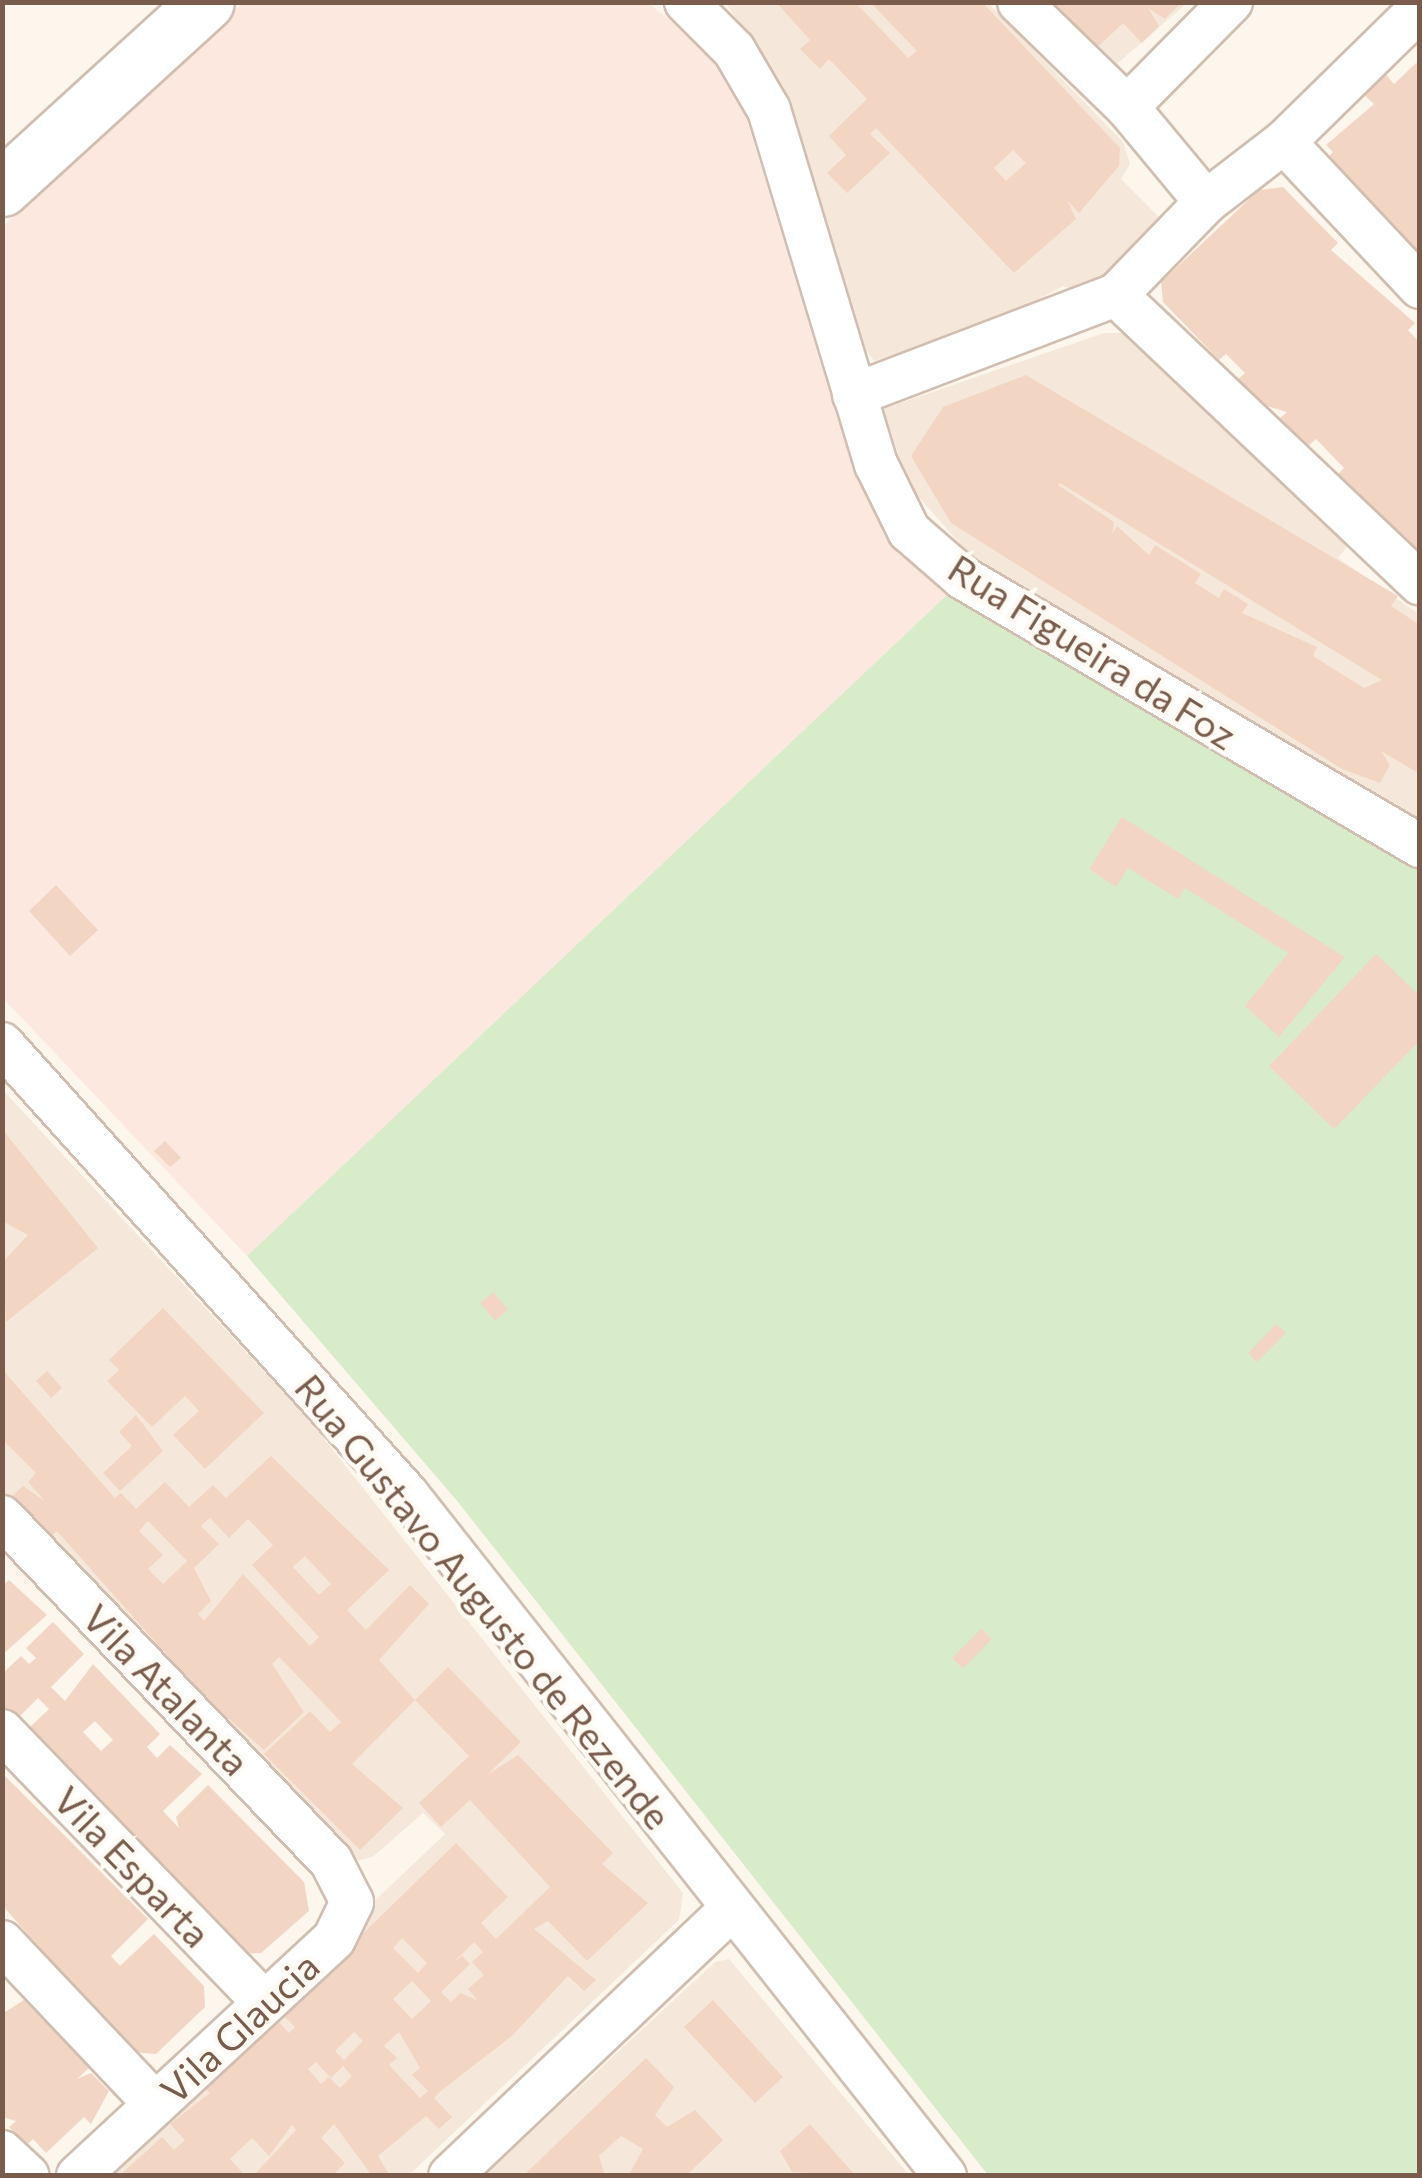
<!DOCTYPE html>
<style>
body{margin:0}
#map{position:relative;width:1422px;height:2178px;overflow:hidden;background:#fdf6ec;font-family:Commissioner,sans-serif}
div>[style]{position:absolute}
.residential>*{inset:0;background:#f5e8da}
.commercial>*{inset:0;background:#fde8e0}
.green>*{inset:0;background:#d8ecc9}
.building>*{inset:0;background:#f3d5c3}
.roads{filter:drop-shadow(2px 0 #d1beb0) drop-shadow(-2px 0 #d1beb0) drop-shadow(0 2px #d1beb0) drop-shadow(0 -2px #d1beb0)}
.street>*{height:42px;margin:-21px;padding:0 21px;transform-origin:21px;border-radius:21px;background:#fff}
.secondary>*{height:55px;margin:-27.5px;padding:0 27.5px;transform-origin:27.5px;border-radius:27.5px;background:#fff}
span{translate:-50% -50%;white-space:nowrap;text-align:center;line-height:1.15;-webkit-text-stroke:9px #fffaf3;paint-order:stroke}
.street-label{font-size:38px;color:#7a5c4d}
.frame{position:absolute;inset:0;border:5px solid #7a5c4d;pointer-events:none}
</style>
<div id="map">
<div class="residential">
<div style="clip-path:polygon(726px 3px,988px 3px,1123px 142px,1130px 164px,1121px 179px,1166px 224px,1091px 294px,1063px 286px,985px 328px,874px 361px,860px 343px,792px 109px)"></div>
<div style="clip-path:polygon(1020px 3px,1187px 3px,1110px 70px)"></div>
<div style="clip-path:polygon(1104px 333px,1128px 333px,1353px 539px,1338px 558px,1419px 614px,1419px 826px,969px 554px,909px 486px,883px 409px)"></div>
<div style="clip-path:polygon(2px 1089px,310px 1421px,683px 1893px,679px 1920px,409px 2175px,86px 2175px,445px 1834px,423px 1813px,374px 1856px,354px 1862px,3px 1502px)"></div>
<div style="clip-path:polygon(729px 1959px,909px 2175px,484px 2176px,715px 1962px)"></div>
</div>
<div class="commercial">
<div style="clip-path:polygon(647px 2px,701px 45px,743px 107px,852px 466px,895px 542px,949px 593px,247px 1256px,3px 998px,3px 226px,242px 3px)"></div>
</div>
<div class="green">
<div style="clip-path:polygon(949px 593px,1419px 868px,1419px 2175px,988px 2175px,458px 1502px,247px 1256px)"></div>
</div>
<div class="building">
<div style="clip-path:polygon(evenodd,776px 2px,855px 2px,908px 58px,917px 51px,870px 2px,982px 2px,1120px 148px,1119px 166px,1079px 213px,1067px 200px,1076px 219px,1014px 273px,876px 128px,870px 134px,890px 153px,847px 193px,827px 173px,846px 155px,829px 136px,867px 99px,829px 59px,820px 69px,800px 49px,810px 40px,776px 2px,1013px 150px,1026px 163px,1006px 181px,994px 168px,1013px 150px)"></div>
<div style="clip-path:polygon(1024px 2px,1182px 2px,1165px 19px,1148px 8px,1159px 26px,1142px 43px,1123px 23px,1084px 60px)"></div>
<div style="clip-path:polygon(1416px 63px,1420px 66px,1420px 268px,1319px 166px,1333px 152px,1326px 145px,1374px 104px,1361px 92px,1382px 70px,1394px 84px)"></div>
<div style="clip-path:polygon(1283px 187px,1338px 243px,1331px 250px,1415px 323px,1408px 330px,1420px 343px,1420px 568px,1330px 482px,1344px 468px,1316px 439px,1303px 451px,1276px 422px,1287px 412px,1253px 402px,1234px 383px,1245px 373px,1226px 354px,1219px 360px,1163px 302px,1161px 282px,1259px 190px)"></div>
<div style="clip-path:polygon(evenodd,1026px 375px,1398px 596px,1391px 606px,1420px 625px,1420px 774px,1381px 751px,1390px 765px,1380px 783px,1342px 769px,951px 523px,911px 456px,943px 407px,1026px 375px,1058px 485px,1060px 483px,1382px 680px,1364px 688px,1313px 656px,1317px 647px,1242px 613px,1248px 604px,1224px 589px,1219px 598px,1195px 583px,1201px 574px,1155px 545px,1149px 555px,1117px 526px,1112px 534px,1114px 522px,1058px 485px)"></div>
<div style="clip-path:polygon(1122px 817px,1345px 957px,1279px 1037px,1245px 1006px,1288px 953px,1185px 888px,1178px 899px,1128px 868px,1116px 887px,1089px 869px)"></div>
<div style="clip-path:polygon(56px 885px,98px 930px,70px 956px,29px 911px)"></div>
<div style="clip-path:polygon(1376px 954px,1420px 996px,1420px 1040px,1334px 1129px,1269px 1066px)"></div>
<div style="clip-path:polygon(2px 1129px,98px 1248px,6px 1322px,2px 1263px,28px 1235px,2px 1221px)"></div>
<div style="clip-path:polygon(165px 1141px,181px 1158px,170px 1167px,154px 1151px)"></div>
<div style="clip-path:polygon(493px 1292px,508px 1309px,495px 1321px,480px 1303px)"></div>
<div style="clip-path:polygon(163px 1308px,264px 1413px,205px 1469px,173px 1435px,199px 1411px,185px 1396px,152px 1427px,107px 1381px,119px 1370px,109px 1360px)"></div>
<div style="clip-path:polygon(1276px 1324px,1286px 1333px,1257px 1362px,1248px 1353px)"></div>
<div style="clip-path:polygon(evenodd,2px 1369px,115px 1498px,121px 1493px,136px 1509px,165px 1482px,189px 1507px,213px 1485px,226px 1498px,271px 1456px,389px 1570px,347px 1610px,366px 1630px,410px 1585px,429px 1604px,379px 1660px,415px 1700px,352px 1764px,403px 1808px,360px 1850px,264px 1754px,310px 1711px,330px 1732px,341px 1722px,288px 1666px,279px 1657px,272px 1664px,304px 1712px,264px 1750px,204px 1697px,57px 1531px,49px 1538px,11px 1497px,23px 1486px,45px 1501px,28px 1482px,36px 1473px,2px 1439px,2px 1369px,210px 1518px,229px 1538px,248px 1519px,273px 1545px,252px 1565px,319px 1637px,310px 1646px,243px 1574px,204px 1621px,198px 1614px,211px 1601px,194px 1568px,219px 1544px,201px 1526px,210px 1518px,2px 1369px,148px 1521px,187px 1561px,163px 1584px,148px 1569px,163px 1555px,139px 1531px,148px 1521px,2px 1369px,305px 1556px,331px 1584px,319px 1595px,293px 1567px,305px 1556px)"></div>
<div style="clip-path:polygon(47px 1371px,62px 1388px,51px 1398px,36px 1381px)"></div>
<div style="clip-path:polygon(136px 1415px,163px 1451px,120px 1491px,103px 1473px,132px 1446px,119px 1432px)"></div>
<div style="clip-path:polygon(9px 1580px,47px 1615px,2px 1655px,2px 1586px)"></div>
<div style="clip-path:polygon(evenodd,53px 1622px,84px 1654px,51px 1687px,65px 1701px,93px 1664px,160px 1734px,147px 1747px,157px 1758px,170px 1745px,202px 1774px,163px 1811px,179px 1828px,176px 1817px,208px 1785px,304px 1882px,309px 1911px,261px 1953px,238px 1954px,27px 1730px,49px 1709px,38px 1698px,16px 1720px,2px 1706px,2px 1674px,21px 1656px,29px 1664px,36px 1658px,26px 1648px,53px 1622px,95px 1721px,113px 1740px,101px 1751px,83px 1732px,95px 1721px)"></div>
<div style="clip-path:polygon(981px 1629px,992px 1639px,963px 1669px,952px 1658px)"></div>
<div style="clip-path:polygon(evenodd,448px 1667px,521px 1742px,487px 1775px,518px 1755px,613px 1853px,602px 1864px,648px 1903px,587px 1961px,548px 1921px,534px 1929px,596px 1980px,584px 1991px,568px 1976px,512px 2036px,442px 2090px,434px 2098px,452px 2117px,439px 2129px,426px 2116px,378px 2156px,390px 2176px,372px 2176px,334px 2124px,321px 2138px,345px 2163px,332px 2176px,253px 2176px,296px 2130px,292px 2125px,269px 2156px,252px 2138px,230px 2159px,246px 2176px,119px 2176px,162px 2137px,174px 2150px,185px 2140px,170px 2124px,210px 2093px,203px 2087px,272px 2015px,289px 2033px,295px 2027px,281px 2013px,456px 1843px,508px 1897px,481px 1923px,496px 1939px,550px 1887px,470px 1800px,441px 1827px,419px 1803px,469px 1756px,415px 1700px,448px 1667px,402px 1938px,427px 1963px,418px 1973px,393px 1948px,402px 1938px,448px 1667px,474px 1942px,483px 1952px,472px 1962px,484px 1975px,468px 1989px,477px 2000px,461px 1993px,451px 2002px,441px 1992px,470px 1964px,462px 1956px,453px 1963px,474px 1942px,448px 1667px,412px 1981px,431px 2001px,412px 2019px,393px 1999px,412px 1981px,448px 1667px,354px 2032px,363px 2041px,344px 2060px,335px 2051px,354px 2032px,448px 1667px,399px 2032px,420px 2068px,412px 2075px,428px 2091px,420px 2098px,389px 2065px,397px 2058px,384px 2046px,399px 2032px,448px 1667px,316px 2062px,331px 2078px,343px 2066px,352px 2076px,340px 2088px,329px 2077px,321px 2084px,308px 2069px,316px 2062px)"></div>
<div style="clip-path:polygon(2px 1773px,148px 1919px,111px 1956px,120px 1966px,154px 1934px,204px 1986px,205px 2007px,156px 2054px,132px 2052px,2px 1905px)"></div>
<div style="clip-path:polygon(24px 2000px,90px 2067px,77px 2079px,91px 2073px,109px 2091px,91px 2124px,84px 2117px,46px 2153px,33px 2139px,26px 2146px,9px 2127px,16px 2121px,2px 2117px,2px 2014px)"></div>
<div style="clip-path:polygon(713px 2000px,783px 2077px,755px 2103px,684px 2027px)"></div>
<div style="clip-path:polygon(646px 2058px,674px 2087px,655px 2115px,667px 2127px,695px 2110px,723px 2140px,686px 2176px,628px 2176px,643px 2149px,621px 2136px,599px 2156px,605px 2176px,523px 2176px)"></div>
<div style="clip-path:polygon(810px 2124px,838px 2156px,856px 2176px,792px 2172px,780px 2151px)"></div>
</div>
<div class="roads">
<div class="street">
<div style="left:686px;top:2px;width:68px;rotate:45deg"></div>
<div style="left:734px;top:50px;width:69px;rotate:59.7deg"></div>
<div style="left:769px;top:110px;width:370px;rotate:73.2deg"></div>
<div style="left:876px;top:464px;width:75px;rotate:63.8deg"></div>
<div style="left:909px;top:531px;width:72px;rotate:41deg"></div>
<div style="left:963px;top:578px;width:530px;rotate:30.39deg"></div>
<div style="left:1019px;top:2px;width:151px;rotate:44.2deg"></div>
<div style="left:1284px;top:142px;width:199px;rotate:46.8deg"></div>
<div style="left:1206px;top:202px;width:98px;rotate:-37.6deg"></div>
<div style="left:1284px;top:142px;width:190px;rotate:-44.4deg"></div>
<div style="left:1116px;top:295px;width:419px;rotate:43.5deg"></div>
<div style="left:854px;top:395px;width:280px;rotate:-20.9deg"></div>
<div style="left:1116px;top:295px;width:129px;rotate:-45.9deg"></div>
<div style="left:1206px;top:202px;width:124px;rotate:-129.7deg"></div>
<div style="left:1127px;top:107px;width:148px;rotate:-45.3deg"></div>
<div style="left:2px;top:1044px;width:604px;rotate:48.02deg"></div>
<div style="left:406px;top:1493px;width:870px;rotate:51.72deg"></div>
<div style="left:2px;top:1517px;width:476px;rotate:46.3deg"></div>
<div style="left:331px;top:1861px;width:46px;rotate:62.9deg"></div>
<div style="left:352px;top:1902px;width:41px;rotate:115.9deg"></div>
<div style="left:334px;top:1939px;width:349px;rotate:137.2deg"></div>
<div style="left:2px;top:1731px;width:377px;rotate:46deg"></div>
<div style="left:2px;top:1942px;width:223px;rotate:46.6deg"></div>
<div style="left:2px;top:2152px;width:35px;rotate:43deg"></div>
<div style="left:450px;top:2176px;width:389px;rotate:-43.5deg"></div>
</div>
<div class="secondary">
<div style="left:2px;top:188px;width:276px;rotate:-42.4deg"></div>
</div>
</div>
<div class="street-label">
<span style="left:1093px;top:651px;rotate:32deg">Rua Figueira da Foz</span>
<span style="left:484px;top:1601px;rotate:51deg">Rua Gustavo Augusto de Rezende</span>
<span style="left:167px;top:1689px;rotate:46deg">Vila Atalanta</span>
<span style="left:133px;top:1866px;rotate:46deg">Vila Esparta</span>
<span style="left:239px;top:2027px;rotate:-43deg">Vila Glaucia</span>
</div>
<div class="frame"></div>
</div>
